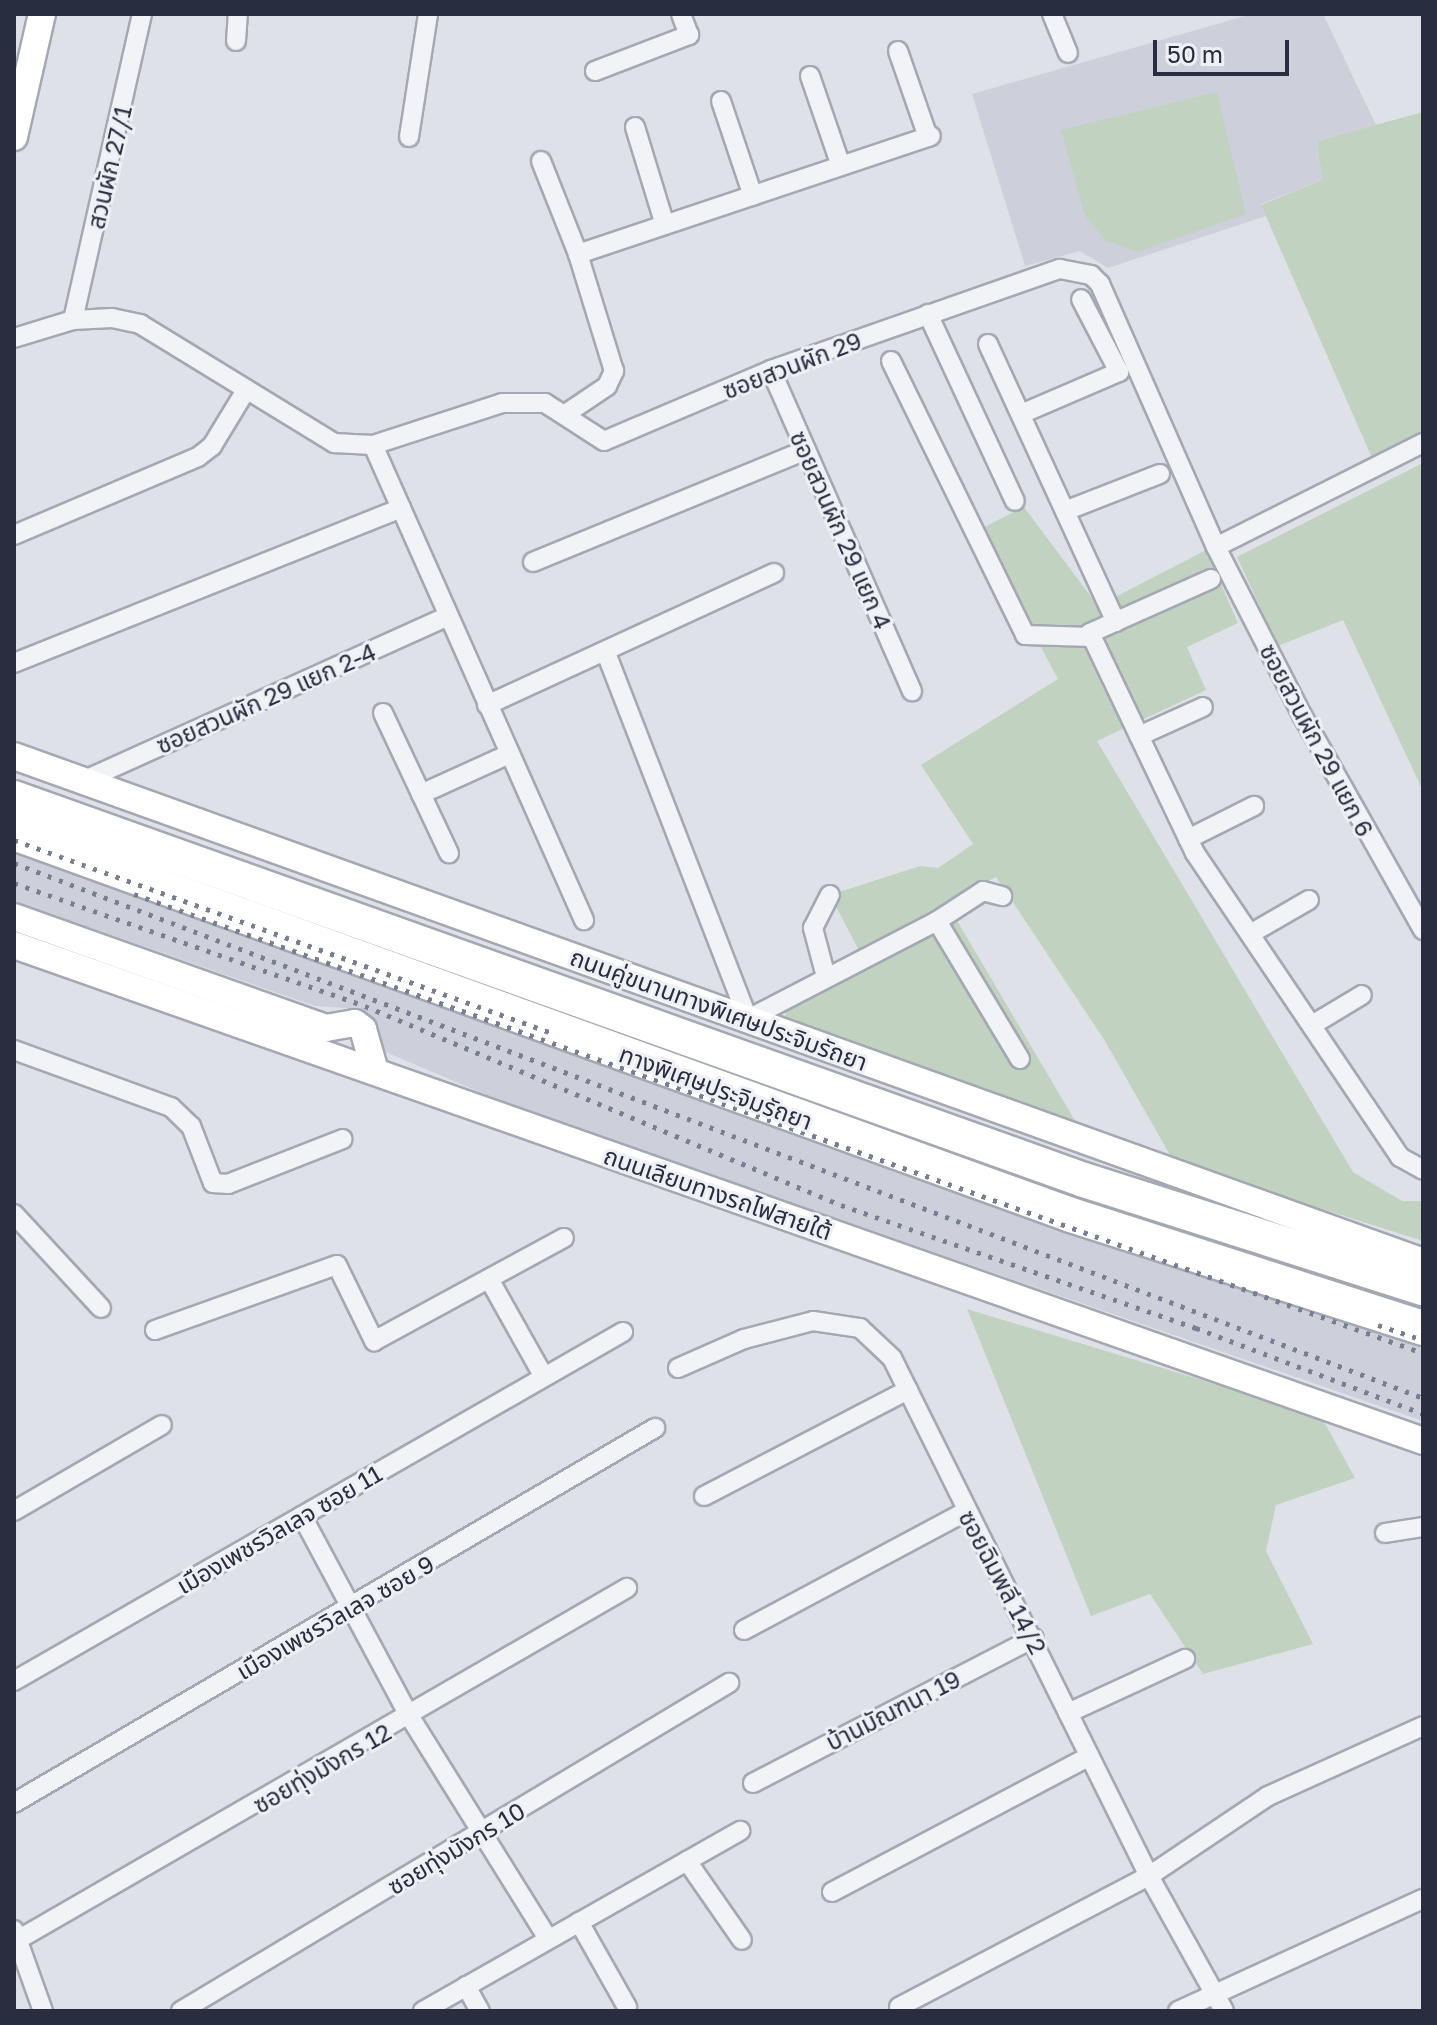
<!DOCTYPE html>
<meta charset="utf-8">
<style>
body{margin:0}
#map{position:relative;width:1437px;height:2025px;overflow:hidden;background:#dfe1e8;font-family:"Golos Text","Noto Sans Thai",sans-serif}
div>[style]{position:absolute}
.built>*{inset:0;background:#cdd0da}
.green>*{inset:0;background:#c2d2c0}
.roads{filter:drop-shadow(2px 0 #a4a8b2) drop-shadow(-2px 0 #a4a8b2) drop-shadow(0 2px #a4a8b2) drop-shadow(0 -2px #a4a8b2)}
.street>*{height:18px;margin:-9px;padding:0 9px;transform-origin:9px;border-radius:9px;background:#f1f3f6}
.secondary>*{height:26px;margin:-13px;padding:0 13px;transform-origin:13px;border-radius:13px;background:#fff}
.highway>*{height:34px;margin:-17px;padding:0 17px;transform-origin:17px;border-radius:17px;background:#fff}
.rail>*{height:5px;margin-top:-2.5px;transform-origin:0;background:repeating-linear-gradient(90deg,#787f91 0 4px,transparent 0 12px)}
span{translate:-50% -50%;white-space:nowrap;text-align:center;line-height:1.15;-webkit-text-stroke:6px #eef0f6;paint-order:stroke}
.street-label{font-size:24px;color:#282e3f}
.frame{position:absolute;inset:0;border:16px solid #282e3f;pointer-events:none}
.scale{position:absolute;left:1153px;top:40px;width:136px;height:36px;box-sizing:border-box;border:4px solid #282e3f;border-top:0;padding-left:10px;font-size:24px;line-height:28px;white-space:nowrap;color:#282e3f;-webkit-text-stroke:6px #eef0f6;paint-order:stroke}
</style>
<div id="map">
<div class="built">
<div style="clip-path:polygon(1252px 14px,1323px 14px,1376px 125px,1317px 141px,1322px 180px,1261px 204px,1266px 216px,1108px 268px,1080px 251px,1025px 266px,972px 94px)"></div>
<div style="clip-path:polygon(14px 824px,1423px 1316px,1423px 1421px,522px 1110px,381px 1050px,375px 1021px,359px 1009px,315px 1006px,14px 901px)"></div>
</div>
<div class="green">
<div style="clip-path:polygon(1217px 92px,1246px 214px,1137px 252px,1106px 241px,1085px 216px,1061px 130px)"></div>
<div style="clip-path:polygon(1423px 112px,1423px 432px,1372px 458px,1261px 205px,1322px 180px,1317px 141px)"></div>
<div style="clip-path:polygon(1423px 463px,1423px 791px,1343px 620px,1278px 646px,1237px 557px)"></div>
<div style="clip-path:polygon(1024px 507px,1098px 606px,1206px 550px,1238px 623px,1187px 647px,1206px 690px,1097px 741px,1353px 1172px,1402px 1201px,1423px 1201px,1423px 1241px,1174px 1162px,1105px 1041px,996px 877px,946px 902px,1077px 1124px,784px 1019px,788px 1006px,866px 964px,830px 895px,920px 866px,938px 868px,973px 844px,921px 765px,1058px 679px,978px 530px)"></div>
<div style="clip-path:polygon(967px 1309px,1321px 1416px,1355px 1478px,1276px 1505px,1266px 1551px,1313px 1644px,1203px 1674px,1150px 1594px,1091px 1616px)"></div>
</div>
<div class="roads">
<div class="street">
<div style="left:1052px;top:14px;width:42px;rotate:67.7deg"></div>
<div style="left:236px;top:41px;width:27px;rotate:-86deg"></div>
<div style="left:898px;top:51px;width:91px;rotate:70.8deg"></div>
<div style="left:595px;top:71px;width:101px;rotate:-21deg"></div>
<div style="left:689px;top:35px;width:22px;rotate:-111deg"></div>
<div style="left:810px;top:76px;width:95px;rotate:71deg"></div>
<div style="left:721px;top:101px;width:100px;rotate:71.4deg"></div>
<div style="left:635px;top:127px;width:102px;rotate:73deg"></div>
<div style="left:409px;top:137px;width:124px;rotate:-81.2deg"></div>
<div style="left:541px;top:161px;width:100px;rotate:68.3deg"></div>
<div style="left:928px;top:314px;width:206px;rotate:65.1deg"></div>
<div style="left:73px;top:320px;width:314px;rotate:-77.3deg"></div>
<div style="left:14px;top:338px;width:62px;rotate:-17deg"></div>
<div style="left:73px;top:320px;width:39px;rotate:-3deg"></div>
<div style="left:112px;top:318px;width:29px;rotate:12deg"></div>
<div style="left:140px;top:324px;width:228px;rotate:31.5deg"></div>
<div style="left:334px;top:443px;width:39px;rotate:3deg"></div>
<div style="left:373px;top:445px;width:136px;rotate:-18deg"></div>
<div style="left:502px;top:403px;width:43px"></div>
<div style="left:545px;top:403px;width:70px;rotate:32.8deg"></div>
<div style="left:604px;top:441px;width:181px;rotate:-23deg"></div>
<div style="left:771px;top:370px;width:306px;rotate:-19.3deg"></div>
<div style="left:1060px;top:269px;width:32px;rotate:11deg"></div>
<div style="left:1091px;top:275px;width:13px;rotate:45deg"></div>
<div style="left:1100px;top:284px;width:287px;rotate:66.2deg"></div>
<div style="left:1216px;top:547px;width:232px;rotate:-26.7deg"></div>
<div style="left:988px;top:344px;width:306px;rotate:65.3deg"></div>
<div style="left:891px;top:361px;width:305px;rotate:63.9deg"></div>
<div style="left:1025px;top:635px;width:67px;rotate:1.7deg"></div>
<div style="left:771px;top:370px;width:351px;rotate:66.3deg"></div>
<div style="left:1021px;top:414px;width:107px;rotate:-23.2deg"></div>
<div style="left:1119px;top:372px;width:82px;rotate:-117.5deg"></div>
<div style="left:564px;top:415px;width:52px;rotate:-34deg"></div>
<div style="left:607px;top:386px;width:17px;rotate:-65deg"></div>
<div style="left:614px;top:371px;width:122px;rotate:-107.1deg"></div>
<div style="left:578px;top:254px;width:372px;rotate:-18.5deg"></div>
<div style="left:373px;top:445px;width:520px;rotate:66.05deg"></div>
<div style="left:1065px;top:511px;width:102px;rotate:-21.3deg"></div>
<div style="left:14px;top:535px;width:200px;rotate:-23deg"></div>
<div style="left:198px;top:457px;width:18px;rotate:-38deg"></div>
<div style="left:212px;top:446px;width:66px;rotate:-58.7deg"></div>
<div style="left:1216px;top:547px;width:189px;rotate:62.9deg"></div>
<div style="left:1302px;top:715px;width:247px;rotate:60.6deg"></div>
<div style="left:533px;top:562px;width:295px;rotate:-22.3deg"></div>
<div style="left:1211px;top:579px;width:133px;rotate:155.9deg"></div>
<div style="left:1090px;top:633px;width:244px;rotate:64.5deg"></div>
<div style="left:1195px;top:853px;width:367px;rotate:56deg"></div>
<div style="left:1400px;top:1157px;width:26px;rotate:29deg"></div>
<div style="left:606px;top:653px;width:393px;rotate:68.8deg"></div>
<div style="left:748px;top:1019px;width:213px;rotate:-27.4deg"></div>
<div style="left:937px;top:921px;width:161px;rotate:59deg"></div>
<div style="left:14px;top:663px;width:417px;rotate:-21.8deg"></div>
<div style="left:487px;top:705px;width:316px;rotate:-24.7deg"></div>
<div style="left:383px;top:713px;width:155px;rotate:64.8deg"></div>
<div style="left:1139px;top:736px;width:70px;rotate:-24.4deg"></div>
<div style="left:85px;top:780px;width:398px;rotate:-24.3deg"></div>
<div style="left:421px;top:794px;width:97px;rotate:-24.4deg"></div>
<div style="left:1188px;top:839px;width:74px;rotate:-26.6deg"></div>
<div style="left:937px;top:921px;width:55px;rotate:-33.1deg"></div>
<div style="left:983px;top:891px;width:20px;rotate:15deg"></div>
<div style="left:1250px;top:934px;width:68px;rotate:-30deg"></div>
<div style="left:826px;top:977px;width:51px;rotate:-104.9deg"></div>
<div style="left:813px;top:928px;width:37px;rotate:-63deg"></div>
<div style="left:1312px;top:1025px;width:58px;rotate:-31deg"></div>
<div style="left:14px;top:1050px;width:167px;rotate:20deg"></div>
<div style="left:171px;top:1107px;width:28px;rotate:44deg"></div>
<div style="left:191px;top:1126px;width:61px;rotate:68.9deg"></div>
<div style="left:213px;top:1183px;width:15px;rotate:4deg"></div>
<div style="left:228px;top:1184px;width:123px;rotate:-21.4deg"></div>
<div style="left:14px;top:1214px;width:128px;rotate:47.2deg"></div>
<div style="left:489px;top:1279px;width:112px;rotate:60.7deg"></div>
<div style="left:155px;top:1330px;width:193px;rotate:-19.7deg"></div>
<div style="left:337px;top:1265px;width:85px;rotate:64deg"></div>
<div style="left:374px;top:1341px;width:216px;rotate:-28.5deg"></div>
<div style="left:678px;top:1368px;width:72px;rotate:-23.7deg"></div>
<div style="left:744px;top:1339px;width:71px;rotate:-14.6deg"></div>
<div style="left:813px;top:1321px;width:48px;rotate:8.5deg"></div>
<div style="left:860px;top:1328px;width:44px;rotate:43.2deg"></div>
<div style="left:892px;top:1358px;width:578px;rotate:63.61deg"></div>
<div style="left:1149px;top:1876px;width:154px;rotate:60.9deg"></div>
<div style="left:704px;top:1496px;width:230px;rotate:-27.5deg"></div>
<div style="left:14px;top:1511px;width:171px;rotate:-30.2deg"></div>
<div style="left:302px;top:1516px;width:228px;rotate:61.8deg"></div>
<div style="left:410px;top:1717px;width:261px;rotate:58.1deg"></div>
<div style="left:1385px;top:1533px;width:38px;rotate:-9deg"></div>
<div style="left:744px;top:1630px;width:251px;rotate:-28.1deg"></div>
<div style="left:14px;top:1681px;width:702px;rotate:-29.82deg"></div>
<div style="left:1068px;top:1713px;width:129px;rotate:-24.8deg"></div>
<div style="left:753px;top:1783px;width:316px;rotate:-27.3deg"></div>
<div style="left:14px;top:1803px;width:743px;rotate:-30.33deg"></div>
<div style="left:687px;top:1861px;width:96px;rotate:55.2deg"></div>
<div style="left:832px;top:1892px;width:289px;rotate:-27.8deg"></div>
<div style="left:579px;top:1922px;width:98px;rotate:60.5deg"></div>
<div style="left:14px;top:1930px;width:86px;rotate:70.3deg"></div>
<div style="left:14px;top:1942px;width:708px;rotate:-30.01deg"></div>
<div style="left:466px;top:1986px;width:29px;rotate:61deg"></div>
<div style="left:899px;top:2007px;width:282px;rotate:-27.7deg"></div>
<div style="left:1149px;top:1876px;width:143px;rotate:-33.9deg"></div>
<div style="left:1268px;top:1796px;width:170px;rotate:-24.3deg"></div>
<div style="left:181px;top:2011px;width:639px;rotate:-30.9deg"></div>
<div style="left:423px;top:2011px;width:365px;rotate:-29.6deg"></div>
<div style="left:1178px;top:2011px;width:269px;rotate:-24.6deg"></div>
</div>
<div class="secondary">
<div style="left:14px;top:137px;width:126px;rotate:-77.2deg"></div>
<div style="left:14px;top:756px;width:1497px;rotate:19.75deg"></div>
<div style="left:14px;top:917px;width:331px;rotate:19.6deg"></div>
<div style="left:326px;top:1028px;width:29px;rotate:-10deg"></div>
<div style="left:355px;top:1023px;width:10px;rotate:37deg"></div>
<div style="left:363px;top:1029px;width:44px;rotate:74.1deg"></div>
<div style="left:14px;top:945px;width:1494px;rotate:19.39deg"></div>
</div>
<div class="highway">
<div style="left:14px;top:798px;width:1136px;rotate:19.65deg"></div>
<div style="left:1084px;top:1180px;width:356px;rotate:17.7deg"></div>
<div style="left:14px;top:833px;width:1124px;rotate:19.87deg"></div>
<div style="left:1071px;top:1215px;width:370px;rotate:17.8deg"></div>
</div>
</div>
<div class="rail">
<div style="left:14px;top:840px;width:572px;rotate:19.73deg"></div>
<div style="left:14px;top:863px;width:1507px;rotate:20.79deg"></div>
<div style="left:14px;top:883px;width:372px;rotate:19.3deg"></div>
<div style="left:365px;top:1006px;width:516px;rotate:22.69deg"></div>
<div style="left:841px;top:1205px;width:376px;rotate:19.1deg"></div>
<div style="left:1196px;top:1328px;width:243px;rotate:20.7deg"></div>
<div style="left:134px;top:894px;width:1368px;rotate:19.6deg"></div>
<div style="left:1378px;top:1325px;width:47px;rotate:18.4deg"></div>
</div>
<div class="street-label">
<span style="left:109px;top:167px;rotate:-77deg">สวนผัก 27/1</span>
<span style="left:792px;top:365px;rotate:-21deg">ซอยสวนผัก 29</span>
<span style="left:841px;top:530px;rotate:66deg">ซอยสวนผัก 29 แยก 4</span>
<span style="left:266px;top:698px;rotate:-24deg">ซอยสวนผัก 29 แยก 2-4</span>
<span style="left:1317px;top:740px;rotate:62deg">ซอยสวนผัก 29 แยก 6</span>
<span style="left:719px;top:1009px;rotate:20deg">ถนนคู่ขนานทางพิเศษประจิมรัถยา</span>
<span style="left:716px;top:1087px;rotate:20deg">ทางพิเศษประจิมรัถยา</span>
<span style="left:718px;top:1193px;rotate:19deg">ถนนเลียบทางรถไฟสายใต้</span>
<span style="left:279px;top:1529px;rotate:-30deg">เมืองเพชรวิลเลจ ซอย 11</span>
<span style="left:1003px;top:1582px;rotate:62deg">ซอยฉิมพลี 14/2</span>
<span style="left:335px;top:1617px;rotate:-30deg">เมืองเพชรวิลเลจ ซอย 9</span>
<span style="left:893px;top:1710px;rotate:-27deg">บ้านมัณฑนา 19</span>
<span style="left:322px;top:1768px;rotate:-30deg">ซอยทุ่งมังกร 12</span>
<span style="left:456px;top:1848px;rotate:-31deg">ซอยทุ่งมังกร 10</span>
</div>
<div class="frame"></div>
<div class="scale">50 m</div>
</div>
